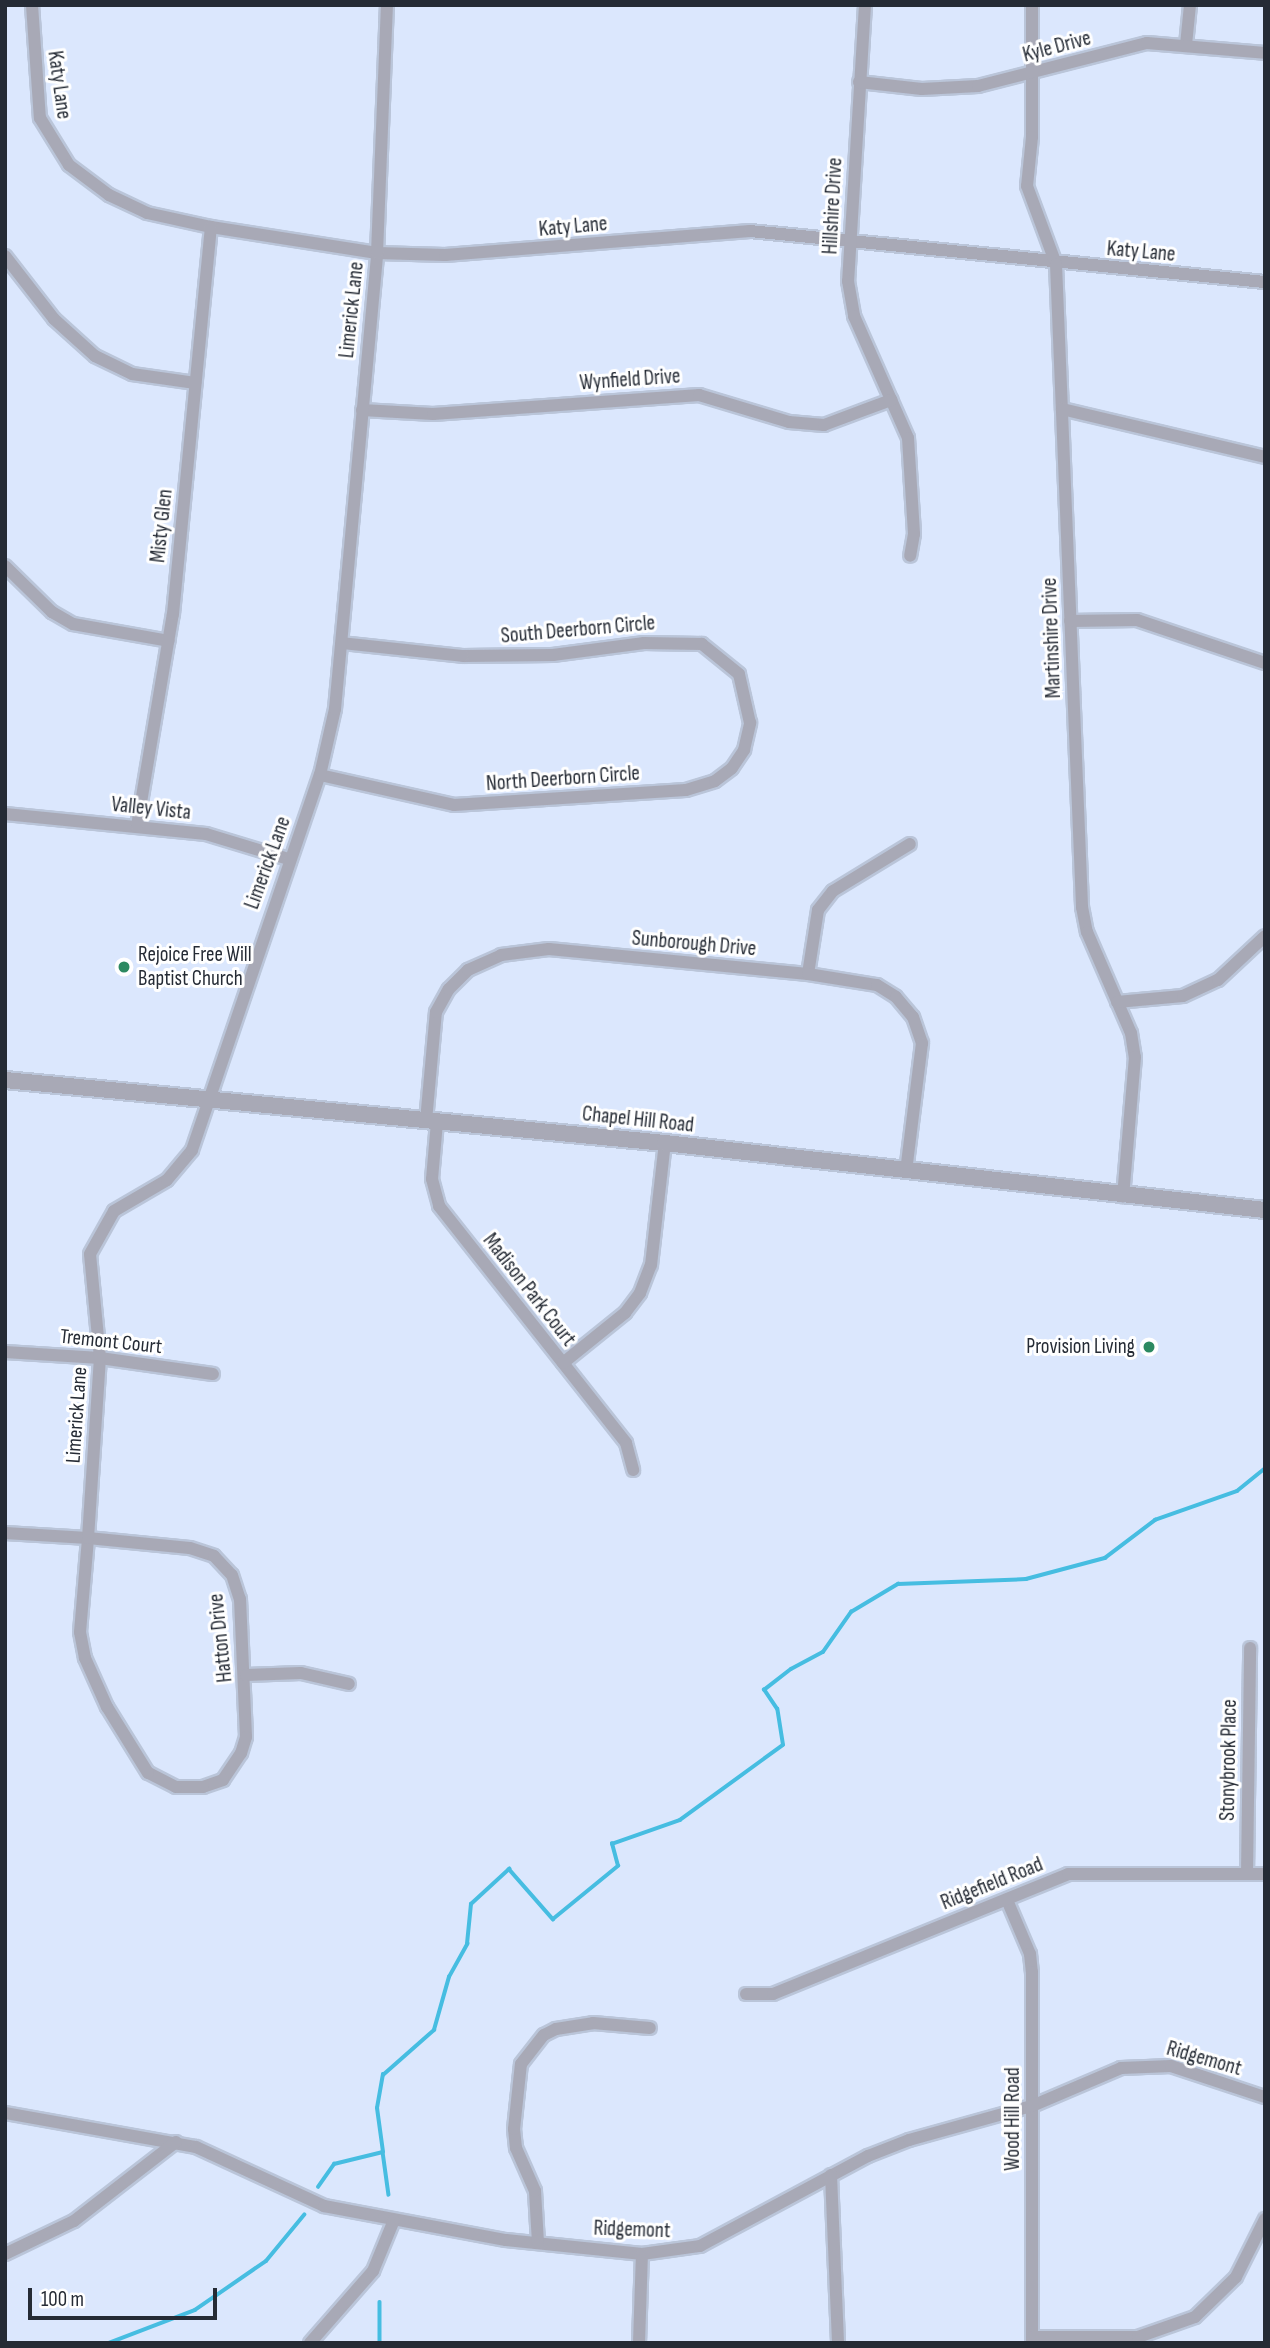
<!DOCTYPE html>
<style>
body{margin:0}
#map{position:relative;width:1270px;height:2348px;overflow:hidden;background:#dbe7fd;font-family:"Sofia Sans Condensed",sans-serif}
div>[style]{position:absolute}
.stream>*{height:3.5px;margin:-1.75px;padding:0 1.75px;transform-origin:1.75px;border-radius:1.75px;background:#46bde1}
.roads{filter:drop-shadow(2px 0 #bac5d9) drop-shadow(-2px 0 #bac5d9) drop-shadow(0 2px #bac5d9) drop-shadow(0 -2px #bac5d9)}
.minor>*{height:12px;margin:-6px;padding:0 6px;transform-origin:6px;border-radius:6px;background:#a8a9b6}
.tertiary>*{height:16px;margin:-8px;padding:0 8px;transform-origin:8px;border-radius:8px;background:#a8a9b6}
.dots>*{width:19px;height:19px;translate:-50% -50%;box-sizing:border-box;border:4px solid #fff;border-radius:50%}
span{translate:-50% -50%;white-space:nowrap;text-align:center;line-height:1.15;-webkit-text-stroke:6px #fff;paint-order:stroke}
.street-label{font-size:21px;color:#252b35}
.poi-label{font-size:21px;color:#252b35}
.left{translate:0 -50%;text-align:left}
.right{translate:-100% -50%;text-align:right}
.frame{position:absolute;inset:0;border:7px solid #252b35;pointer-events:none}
.scale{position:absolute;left:28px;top:2288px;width:189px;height:32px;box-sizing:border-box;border:4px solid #252b35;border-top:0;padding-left:9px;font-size:21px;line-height:24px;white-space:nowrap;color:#252b35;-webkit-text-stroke:5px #fff;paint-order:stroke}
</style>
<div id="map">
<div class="stream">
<div style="left:383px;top:2152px;width:43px;rotate:82.1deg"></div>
<div style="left:318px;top:2187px;width:28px;rotate:-55deg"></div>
<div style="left:334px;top:2164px;width:50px;rotate:-13.8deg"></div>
<div style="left:383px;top:2152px;width:44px;rotate:-97.8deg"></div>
<div style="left:377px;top:2108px;width:34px;rotate:-80deg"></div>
<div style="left:383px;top:2075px;width:68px;rotate:-41.4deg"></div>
<div style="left:434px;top:2030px;width:55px;rotate:-74.2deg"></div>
<div style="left:449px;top:1977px;width:38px;rotate:-61deg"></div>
<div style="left:467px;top:1944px;width:40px;rotate:-84.3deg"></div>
<div style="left:471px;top:1904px;width:52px;rotate:-42.6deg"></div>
<div style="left:509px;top:1869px;width:67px;rotate:48.7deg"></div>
<div style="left:553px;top:1919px;width:84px;rotate:-39.2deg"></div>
<div style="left:618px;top:1866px;width:23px;rotate:-105deg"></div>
<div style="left:612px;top:1844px;width:72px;rotate:-19.4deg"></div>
<div style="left:680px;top:1820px;width:127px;rotate:-36.1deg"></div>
<div style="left:783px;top:1745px;width:36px;rotate:-99deg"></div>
<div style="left:777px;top:1709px;width:23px;rotate:-124deg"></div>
<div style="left:764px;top:1690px;width:34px;rotate:-38deg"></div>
<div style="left:791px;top:1669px;width:36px;rotate:-28deg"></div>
<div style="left:823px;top:1652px;width:49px;rotate:-55deg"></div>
<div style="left:851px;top:1612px;width:55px;rotate:-30.8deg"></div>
<div style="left:898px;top:1584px;width:128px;rotate:-2.2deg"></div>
<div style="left:1026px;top:1579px;width:82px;rotate:-14.9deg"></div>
<div style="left:1105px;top:1558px;width:63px;rotate:-37.2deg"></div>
<div style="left:1155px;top:1520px;width:87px;rotate:-19.5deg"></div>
<div style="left:1237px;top:1491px;width:36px;rotate:-39deg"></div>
<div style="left:380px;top:2302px;width:41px;rotate:90deg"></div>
<div style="left:109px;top:2343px;width:92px;rotate:-21deg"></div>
<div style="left:195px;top:2310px;width:86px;rotate:-34.6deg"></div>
<div style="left:266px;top:2261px;width:60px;rotate:-50.4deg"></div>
</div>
<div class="roads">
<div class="minor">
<div style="left:32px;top:5px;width:113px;rotate:86deg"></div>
<div style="left:40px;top:118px;width:55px;rotate:58.3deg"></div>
<div style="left:69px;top:165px;width:50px;rotate:36.9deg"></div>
<div style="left:109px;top:195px;width:42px;rotate:25.3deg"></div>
<div style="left:147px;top:213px;width:66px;rotate:12.3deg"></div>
<div style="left:211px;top:227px;width:168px;rotate:8.9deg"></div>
<div style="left:377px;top:253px;width:68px;rotate:1.7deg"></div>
<div style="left:445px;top:255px;width:306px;rotate:-4.5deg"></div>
<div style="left:750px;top:231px;width:518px;rotate:5.66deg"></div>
<div style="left:865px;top:5px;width:277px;rotate:93.5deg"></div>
<div style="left:848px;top:281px;width:36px;rotate:80deg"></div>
<div style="left:854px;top:316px;width:133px;rotate:66.1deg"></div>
<div style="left:908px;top:438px;width:96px;rotate:86.4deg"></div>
<div style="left:914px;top:534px;width:22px;rotate:100deg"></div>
<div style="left:1032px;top:5px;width:132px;rotate:90deg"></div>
<div style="left:1032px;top:137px;width:49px;rotate:95.8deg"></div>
<div style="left:1027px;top:186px;width:83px;rotate:69.6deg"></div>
<div style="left:1056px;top:264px;width:644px;rotate:87.68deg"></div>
<div style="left:1082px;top:907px;width:25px;rotate:79deg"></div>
<div style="left:1087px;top:932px;width:110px;rotate:66.5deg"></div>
<div style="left:1131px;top:1033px;width:24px;rotate:81deg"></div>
<div style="left:1135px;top:1057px;width:140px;rotate:94.9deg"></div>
<div style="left:1186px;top:45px;width:40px;rotate:-84.3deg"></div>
<div style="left:859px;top:82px;width:63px;rotate:6.3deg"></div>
<div style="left:922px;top:89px;width:56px;rotate:-3.1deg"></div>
<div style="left:978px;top:86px;width:174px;rotate:-14.3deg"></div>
<div style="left:1147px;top:43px;width:118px;rotate:4.8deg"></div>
<div style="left:5px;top:256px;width:80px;rotate:52.1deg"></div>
<div style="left:54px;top:319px;width:55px;rotate:42.1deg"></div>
<div style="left:95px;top:356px;width:41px;rotate:25.9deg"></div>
<div style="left:132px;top:374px;width:64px;rotate:8.1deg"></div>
<div style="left:1062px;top:409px;width:209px;rotate:13.3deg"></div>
<div style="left:362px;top:410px;width:71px;rotate:3.2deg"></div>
<div style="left:433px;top:414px;width:267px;rotate:-4.1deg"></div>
<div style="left:699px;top:395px;width:94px;rotate:16.7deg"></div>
<div style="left:789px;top:422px;width:35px;rotate:5deg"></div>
<div style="left:824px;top:425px;width:72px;rotate:-20.5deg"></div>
<div style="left:5px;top:566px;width:66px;rotate:44.4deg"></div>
<div style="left:52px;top:612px;width:24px;rotate:30deg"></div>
<div style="left:73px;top:624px;width:97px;rotate:10deg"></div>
<div style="left:1070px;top:621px;width:67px;rotate:-0.9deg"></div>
<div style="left:1137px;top:620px;width:135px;rotate:18.6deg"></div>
<div style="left:320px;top:775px;width:137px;rotate:12.6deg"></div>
<div style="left:454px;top:805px;width:232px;rotate:-3.7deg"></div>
<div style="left:686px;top:790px;width:30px;rotate:-17deg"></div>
<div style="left:715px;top:781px;width:21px;rotate:-37deg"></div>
<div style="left:732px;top:768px;width:22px;rotate:-56deg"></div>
<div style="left:744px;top:750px;width:28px;rotate:-77deg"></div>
<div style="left:750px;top:723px;width:50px;rotate:-102.7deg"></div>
<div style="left:739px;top:674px;width:48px;rotate:-141deg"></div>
<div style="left:702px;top:644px;width:58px;rotate:-179deg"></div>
<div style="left:644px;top:643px;width:92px;rotate:172.5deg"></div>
<div style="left:553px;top:655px;width:90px;rotate:179.4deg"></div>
<div style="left:463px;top:656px;width:122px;rotate:-173.9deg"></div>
<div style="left:5px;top:814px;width:202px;rotate:5.7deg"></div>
<div style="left:206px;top:834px;width:87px;rotate:16.8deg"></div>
<div style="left:137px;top:826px;width:215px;rotate:-80.4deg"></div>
<div style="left:173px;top:614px;width:389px;rotate:-84.4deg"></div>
<div style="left:808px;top:974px;width:65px;rotate:-81.1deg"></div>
<div style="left:818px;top:910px;width:24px;rotate:-52deg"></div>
<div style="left:833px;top:891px;width:90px;rotate:-31.4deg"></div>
<div style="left:1117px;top:1002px;width:66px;rotate:-5.2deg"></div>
<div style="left:1183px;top:996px;width:38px;rotate:-25deg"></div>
<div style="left:1218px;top:980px;width:64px;rotate:-43.1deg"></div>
<div style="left:426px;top:1121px;width:109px;rotate:-84.8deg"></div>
<div style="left:436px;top:1012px;width:26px;rotate:-61deg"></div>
<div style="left:449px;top:989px;width:27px;rotate:-45deg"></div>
<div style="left:468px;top:970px;width:36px;rotate:-24deg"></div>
<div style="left:501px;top:955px;width:48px;rotate:-7.1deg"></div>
<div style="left:549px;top:949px;width:260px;rotate:5.5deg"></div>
<div style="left:808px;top:974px;width:70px;rotate:9.1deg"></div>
<div style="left:877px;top:985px;width:22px;rotate:32deg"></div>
<div style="left:896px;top:997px;width:26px;rotate:50deg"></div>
<div style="left:913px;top:1017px;width:28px;rotate:71deg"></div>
<div style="left:922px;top:1043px;width:129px;rotate:97.1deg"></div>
<div style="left:437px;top:1122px;width:57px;rotate:95deg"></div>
<div style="left:432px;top:1179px;width:28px;rotate:75deg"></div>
<div style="left:439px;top:1206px;width:302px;rotate:51.7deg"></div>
<div style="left:626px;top:1443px;width:28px;rotate:75deg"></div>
<div style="left:5px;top:1352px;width:95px;rotate:3.6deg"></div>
<div style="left:100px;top:1358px;width:114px;rotate:8.1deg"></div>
<div style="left:563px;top:1363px;width:80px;rotate:-38.9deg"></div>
<div style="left:625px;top:1313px;width:25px;rotate:-53deg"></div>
<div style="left:640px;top:1293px;width:30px;rotate:-69deg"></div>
<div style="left:651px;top:1265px;width:123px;rotate:-83.5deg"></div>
<div style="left:5px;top:1533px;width:83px;rotate:3.4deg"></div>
<div style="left:88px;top:1538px;width:102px;rotate:5.6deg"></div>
<div style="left:190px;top:1548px;width:25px;rotate:18deg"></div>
<div style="left:214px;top:1556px;width:26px;rotate:47deg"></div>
<div style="left:232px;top:1575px;width:25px;rotate:72deg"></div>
<div style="left:240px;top:1599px;width:138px;rotate:87.5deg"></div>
<div style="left:246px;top:1737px;width:17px;rotate:107deg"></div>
<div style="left:241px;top:1753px;width:32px;rotate:124deg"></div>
<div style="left:223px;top:1780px;width:21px;rotate:161deg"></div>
<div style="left:203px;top:1787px;width:27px;rotate:180deg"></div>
<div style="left:176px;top:1787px;width:31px;rotate:-153deg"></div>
<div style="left:148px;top:1773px;width:78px;rotate:-121.8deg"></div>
<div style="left:107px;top:1707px;width:54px;rotate:-114.2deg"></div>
<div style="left:85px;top:1658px;width:26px;rotate:-101deg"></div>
<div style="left:80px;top:1632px;width:94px;rotate:-85.1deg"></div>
<div style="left:88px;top:1538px;width:180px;rotate:-86.2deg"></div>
<div style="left:100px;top:1358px;width:104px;rotate:-95.5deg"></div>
<div style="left:90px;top:1254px;width:49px;rotate:-60.8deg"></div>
<div style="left:114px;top:1211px;width:61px;rotate:-30.3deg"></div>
<div style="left:167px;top:1180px;width:39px;rotate:-50deg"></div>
<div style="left:192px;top:1150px;width:396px;rotate:-71.2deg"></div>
<div style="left:320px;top:775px;width:68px;rotate:-77.2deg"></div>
<div style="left:335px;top:709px;width:458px;rotate:-84.7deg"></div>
<div style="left:377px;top:253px;width:248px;rotate:-87.7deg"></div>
<div style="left:246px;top:1675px;width:55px;rotate:-2.1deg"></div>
<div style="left:301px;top:1673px;width:49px;rotate:12.9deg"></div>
<div style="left:1247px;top:1873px;width:225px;rotate:-89.2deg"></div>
<div style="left:1007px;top:1900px;width:59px;rotate:66.9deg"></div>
<div style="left:1030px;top:1954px;width:18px;rotate:84deg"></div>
<div style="left:1032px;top:1972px;width:371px;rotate:90deg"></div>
<div style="left:746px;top:1994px;width:27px"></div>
<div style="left:773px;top:1994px;width:318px;rotate:-22.1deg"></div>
<div style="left:1068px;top:1874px;width:197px"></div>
<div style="left:5px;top:2113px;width:194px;rotate:10.1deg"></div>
<div style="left:196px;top:2147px;width:141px;rotate:24.7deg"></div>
<div style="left:324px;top:2206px;width:185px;rotate:10.6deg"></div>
<div style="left:506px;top:2240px;width:137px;rotate:5.9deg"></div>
<div style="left:642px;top:2254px;width:59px;rotate:-7.9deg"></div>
<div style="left:700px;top:2246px;width:191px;rotate:-28.2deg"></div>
<div style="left:868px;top:2156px;width:44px;rotate:-21.3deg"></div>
<div style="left:909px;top:2140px;width:128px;rotate:-15.5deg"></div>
<div style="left:1032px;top:2106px;width:97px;rotate:-23.1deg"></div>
<div style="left:1121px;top:2068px;width:50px;rotate:-2.3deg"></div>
<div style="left:1171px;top:2066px;width:99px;rotate:18.3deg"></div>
<div style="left:831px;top:2175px;width:168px;rotate:87.6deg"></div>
<div style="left:538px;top:2243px;width:52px;rotate:-93.3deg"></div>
<div style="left:535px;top:2191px;width:47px;rotate:-113.8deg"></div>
<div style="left:516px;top:2148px;width:19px;rotate:-96deg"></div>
<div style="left:514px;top:2129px;width:65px;rotate:-83.9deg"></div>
<div style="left:521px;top:2064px;width:37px;rotate:-52deg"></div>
<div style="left:544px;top:2035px;width:13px;rotate:-27deg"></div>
<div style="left:556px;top:2029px;width:37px;rotate:-9deg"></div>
<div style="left:593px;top:2023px;width:57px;rotate:5deg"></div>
<div style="left:5px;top:2254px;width:76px;rotate:-25.6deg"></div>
<div style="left:74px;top:2221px;width:129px;rotate:-37.8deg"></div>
<div style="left:1032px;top:2337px;width:106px"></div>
<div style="left:1138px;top:2337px;width:60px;rotate:-19.3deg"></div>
<div style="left:1195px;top:2317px;width:57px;rotate:-44.3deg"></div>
<div style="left:1236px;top:2277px;width:65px;rotate:-63.4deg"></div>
<div style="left:310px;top:2343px;width:96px;rotate:-48.8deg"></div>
<div style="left:373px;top:2271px;width:55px;rotate:-67.6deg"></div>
<div style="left:639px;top:2343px;width:89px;rotate:-88.1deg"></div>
</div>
<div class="tertiary">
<div style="left:5px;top:1080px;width:663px;rotate:5.45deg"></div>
<div style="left:665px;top:1143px;width:604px;rotate:6.37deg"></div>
</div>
</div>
<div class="dots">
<div style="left:124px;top:967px;background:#2c8961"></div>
<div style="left:1149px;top:1347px;background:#2c8961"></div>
</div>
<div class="street-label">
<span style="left:1057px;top:47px;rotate:-15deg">Kyle Drive</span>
<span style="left:59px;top:85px;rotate:82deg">Katy Lane</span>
<span style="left:833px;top:206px;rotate:-87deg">Hillshire Drive</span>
<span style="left:573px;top:227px;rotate:-5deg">Katy Lane</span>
<span style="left:1141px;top:252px;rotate:5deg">Katy Lane</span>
<span style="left:352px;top:310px;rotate:-84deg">Limerick Lane</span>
<span style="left:630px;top:380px;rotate:-4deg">Wynfield Drive</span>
<span style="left:162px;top:526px;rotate:-84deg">Misty Glen</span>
<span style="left:578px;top:630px;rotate:-5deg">South Deerborn Circle</span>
<span style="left:1052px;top:638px;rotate:-92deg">Martinshire Drive</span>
<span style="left:563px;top:779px;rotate:-4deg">North Deerborn Circle</span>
<span style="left:151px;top:809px;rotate:6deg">Valley Vista</span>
<span style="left:268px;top:863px;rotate:-70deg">Limerick Lane</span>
<span style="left:694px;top:944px;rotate:5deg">Sunborough Drive</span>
<span style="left:638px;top:1120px;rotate:6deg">Chapel Hill Road</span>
<span style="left:529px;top:1290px;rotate:52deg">Madison Park Court</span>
<span style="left:111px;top:1342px;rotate:6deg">Tremont Court</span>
<span style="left:77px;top:1415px;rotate:-86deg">Limerick Lane</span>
<span style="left:221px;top:1638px;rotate:-96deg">Hatton Drive</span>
<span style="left:1229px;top:1760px;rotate:-89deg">Stonybrook Place</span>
<span style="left:992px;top:1884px;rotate:-22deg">Ridgefield Road</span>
<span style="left:1204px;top:2059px;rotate:16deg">Ridgemont</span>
<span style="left:1013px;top:2119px;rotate:-90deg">Wood Hill Road</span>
<span style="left:632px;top:2230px;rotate:2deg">Ridgemont</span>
</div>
<div class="poi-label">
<span class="left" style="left:138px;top:967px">Rejoice Free Will<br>Baptist Church</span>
<span class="right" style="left:1135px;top:1347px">Provision Living</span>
</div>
<div class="frame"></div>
<div class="scale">100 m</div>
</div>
